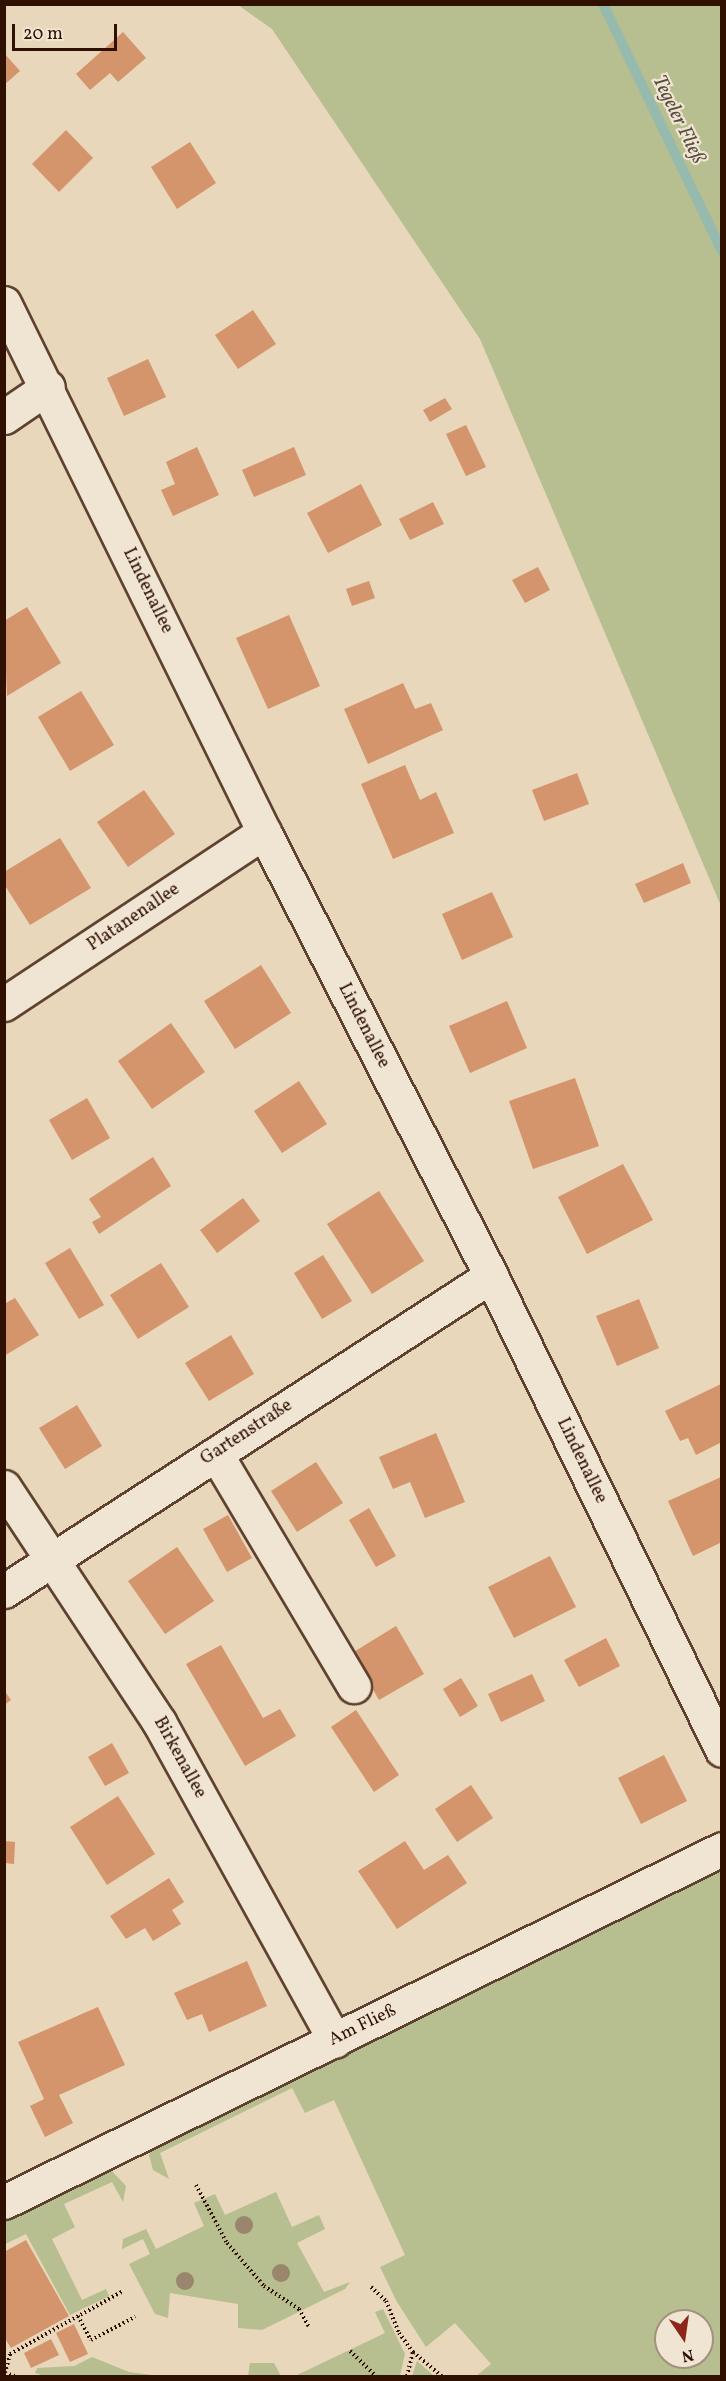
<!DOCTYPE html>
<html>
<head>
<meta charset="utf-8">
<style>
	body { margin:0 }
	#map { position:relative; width:726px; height:2381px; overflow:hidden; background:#e8d7ba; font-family:Vollkorn,serif }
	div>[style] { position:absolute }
	.green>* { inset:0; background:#b7be8f }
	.stream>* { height:10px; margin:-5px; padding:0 5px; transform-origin:5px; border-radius:5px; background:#97baaf }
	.building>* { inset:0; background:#d4946c }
	.path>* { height:4px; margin-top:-2px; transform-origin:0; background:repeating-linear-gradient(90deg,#301001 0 1.5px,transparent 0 4.5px) }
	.roads { filter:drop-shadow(2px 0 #5e422f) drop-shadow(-2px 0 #5e422f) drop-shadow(0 2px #5e422f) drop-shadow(0 -2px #5e422f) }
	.minor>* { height:33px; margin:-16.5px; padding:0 16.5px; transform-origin:16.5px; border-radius:16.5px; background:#f0e5d2 }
	.trees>* { width:18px; height:18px; margin:-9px; border-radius:50%; background:#99866c }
	span { translate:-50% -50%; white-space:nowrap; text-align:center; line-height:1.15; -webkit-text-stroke:4.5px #f0e5d2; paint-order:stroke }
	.street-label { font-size:18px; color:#301001 }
	.water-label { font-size:20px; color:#544c3e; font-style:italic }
	.frame { position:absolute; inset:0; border:6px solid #301001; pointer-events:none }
	.north { position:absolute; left:654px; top:2309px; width:60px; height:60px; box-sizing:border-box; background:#f0e5d2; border:2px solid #a3907e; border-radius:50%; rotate:167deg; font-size:16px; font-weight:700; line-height:24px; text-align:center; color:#301001 }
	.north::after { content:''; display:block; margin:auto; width:21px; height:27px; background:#8f2418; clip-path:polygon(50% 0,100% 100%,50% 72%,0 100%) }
	.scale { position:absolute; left:12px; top:24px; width:105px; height:27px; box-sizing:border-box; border:3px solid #301001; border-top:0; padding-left:8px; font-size:18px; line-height:21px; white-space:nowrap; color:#301001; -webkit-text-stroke:4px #f0e5d2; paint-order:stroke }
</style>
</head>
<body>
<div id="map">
	<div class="green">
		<div style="clip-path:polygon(238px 5px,721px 5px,721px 906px,480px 339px,272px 29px)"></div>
		<div style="clip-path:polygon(evenodd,721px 1871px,721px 2376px,476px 2376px,491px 2364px,455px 2323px,426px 2347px,397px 2302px,380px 2267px,405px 2255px,334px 2100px,305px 2113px,292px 2088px,160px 2153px,169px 2179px,153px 2170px,149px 2155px,157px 2137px,721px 1871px,666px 2321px,702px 2321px,702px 2357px,666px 2357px,666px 2321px)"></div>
		<div style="clip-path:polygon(109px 2168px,126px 2186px,123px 2202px,112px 2182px,64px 2204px,75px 2227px,52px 2239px,82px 2300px,106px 2289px,109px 2296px,70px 2315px,26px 2234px,5px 2244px,5px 2214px)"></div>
		<div style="clip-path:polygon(276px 2192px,292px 2227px,319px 2215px,325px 2229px,297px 2243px,324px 2292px,350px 2282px,345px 2289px,262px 2330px,238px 2328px,238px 2304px,170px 2293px,168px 2318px,155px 2314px,129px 2264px,150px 2254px,143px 2239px,122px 2249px,123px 2239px,146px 2229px,156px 2249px,204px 2226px,194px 2203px,215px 2194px,225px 2215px)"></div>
		<div style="clip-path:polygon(383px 2309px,405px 2354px,400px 2376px,295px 2376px,385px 2333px,375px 2312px)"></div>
		<div style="clip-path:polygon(92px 2357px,129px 2372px,160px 2376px,44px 2376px,35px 2373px,37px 2368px,74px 2366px)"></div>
		<div style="clip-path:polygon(417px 2361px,434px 2376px,412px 2376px)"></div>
		<div style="clip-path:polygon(250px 2363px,274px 2363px,281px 2376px,248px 2376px)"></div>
	</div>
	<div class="stream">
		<div style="left:603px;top:4px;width:274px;rotate:64.3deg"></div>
	</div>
	<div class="building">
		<div style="clip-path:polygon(123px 32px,146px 58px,118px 82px,110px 73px,90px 90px,76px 74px)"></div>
		<div style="clip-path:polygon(4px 53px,20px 71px,4px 85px)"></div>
		<div style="clip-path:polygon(66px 130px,93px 158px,59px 192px,32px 164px)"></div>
		<div style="clip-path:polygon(190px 142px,216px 183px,177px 209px,151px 167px)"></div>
		<div style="clip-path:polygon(253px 310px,276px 344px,238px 369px,215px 335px)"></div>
		<div style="clip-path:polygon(148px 359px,166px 397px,124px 416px,107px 378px)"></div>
		<div style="clip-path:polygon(445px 398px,452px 409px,430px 422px,423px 410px)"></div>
		<div style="clip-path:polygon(466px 425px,486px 467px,466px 476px,446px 434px)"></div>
		<div style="clip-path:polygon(197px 447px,219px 495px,173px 516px,161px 490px,175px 484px,166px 462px)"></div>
		<div style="clip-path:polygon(294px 447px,306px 475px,254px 497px,242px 470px)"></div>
		<div style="clip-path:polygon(361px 484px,382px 525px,328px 553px,307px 513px)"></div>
		<div style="clip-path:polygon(433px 502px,444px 524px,410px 540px,399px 519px)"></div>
		<div style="clip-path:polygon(538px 567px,550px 590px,525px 603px,512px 580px)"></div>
		<div style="clip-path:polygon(369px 581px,375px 598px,352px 606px,346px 589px)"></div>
		<div style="clip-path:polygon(27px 607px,61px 663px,7px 696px,4px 621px)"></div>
		<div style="clip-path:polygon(289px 615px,320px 686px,268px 709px,236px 638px)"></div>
		<div style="clip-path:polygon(403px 683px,415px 709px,431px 703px,443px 730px,368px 764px,344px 709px)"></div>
		<div style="clip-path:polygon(81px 691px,114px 745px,70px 771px,38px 717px)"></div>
		<div style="clip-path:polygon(405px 765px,420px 800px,436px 792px,454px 833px,393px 859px,361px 784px)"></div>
		<div style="clip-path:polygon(577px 773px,589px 804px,544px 821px,532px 790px)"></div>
		<div style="clip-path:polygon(144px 790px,175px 834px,128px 867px,97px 822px)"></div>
		<div style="clip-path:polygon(60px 838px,91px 888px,30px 925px,4px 884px,4px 872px)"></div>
		<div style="clip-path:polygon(683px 863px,691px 883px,644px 903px,635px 884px)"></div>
		<div style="clip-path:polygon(492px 892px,513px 937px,462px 960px,442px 914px)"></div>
		<div style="clip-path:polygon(261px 965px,291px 1013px,235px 1049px,204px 1001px)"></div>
		<div style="clip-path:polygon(507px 1001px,527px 1048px,470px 1073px,449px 1026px)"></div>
		<div style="clip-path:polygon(171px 1023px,205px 1072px,152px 1109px,118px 1061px)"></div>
		<div style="clip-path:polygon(575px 1078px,599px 1146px,533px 1169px,509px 1101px)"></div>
		<div style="clip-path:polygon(299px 1081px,327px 1124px,282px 1153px,254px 1111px)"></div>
		<div style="clip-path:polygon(87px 1098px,110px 1138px,72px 1160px,49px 1120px)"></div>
		<div style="clip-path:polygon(153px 1157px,171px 1186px,99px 1234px,92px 1222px,101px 1217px,89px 1199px)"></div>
		<div style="clip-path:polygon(623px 1164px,653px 1220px,587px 1254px,558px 1197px)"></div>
		<div style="clip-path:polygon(379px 1191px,424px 1261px,372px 1294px,327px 1224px)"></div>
		<div style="clip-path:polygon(243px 1198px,260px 1221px,217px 1253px,200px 1230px)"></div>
		<div style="clip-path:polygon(70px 1248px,104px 1305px,79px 1319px,45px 1263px)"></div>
		<div style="clip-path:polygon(323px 1255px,352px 1301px,322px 1319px,294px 1273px)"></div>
		<div style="clip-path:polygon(161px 1263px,189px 1307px,138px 1339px,110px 1295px)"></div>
		<div style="clip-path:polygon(15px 1298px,39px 1335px,4px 1356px,4px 1304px)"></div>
		<div style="clip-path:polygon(639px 1299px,659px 1348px,617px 1366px,596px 1316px)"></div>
		<div style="clip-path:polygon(231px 1335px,254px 1374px,209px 1401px,185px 1363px)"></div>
		<div style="clip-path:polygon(721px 1384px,722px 1442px,696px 1455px,688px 1438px,680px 1441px,665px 1411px)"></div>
		<div style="clip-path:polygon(77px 1405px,102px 1446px,65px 1469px,39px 1428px)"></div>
		<div style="clip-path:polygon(436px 1433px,465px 1502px,425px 1518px,410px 1482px,393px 1489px,379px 1457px)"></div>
		<div style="clip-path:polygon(316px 1462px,343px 1503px,297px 1532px,271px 1491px)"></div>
		<div style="clip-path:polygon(721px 1477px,722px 1542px,693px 1556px,668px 1501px)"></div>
		<div style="clip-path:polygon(369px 1508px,396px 1556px,376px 1567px,349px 1520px)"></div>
		<div style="clip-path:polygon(228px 1515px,252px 1558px,227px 1572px,203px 1529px)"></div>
		<div style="clip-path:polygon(177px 1547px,214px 1601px,165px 1634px,128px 1581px)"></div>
		<div style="clip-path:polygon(550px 1556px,576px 1607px,514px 1638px,488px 1587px)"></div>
		<div style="clip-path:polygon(396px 1626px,424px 1674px,379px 1700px,352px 1653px)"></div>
		<div style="clip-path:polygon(606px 1638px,620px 1666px,579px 1687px,564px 1660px)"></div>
		<div style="clip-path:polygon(221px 1645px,263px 1718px,280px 1709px,296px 1736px,245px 1766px,186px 1664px)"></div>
		<div style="clip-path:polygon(532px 1674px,545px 1701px,501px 1722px,488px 1694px)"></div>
		<div style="clip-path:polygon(461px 1678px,478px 1706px,460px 1717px,443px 1689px)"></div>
		<div style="clip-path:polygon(4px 1690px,11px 1700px,4px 1705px)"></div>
		<div style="clip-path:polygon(356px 1710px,399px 1775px,374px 1792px,331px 1727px)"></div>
		<div style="clip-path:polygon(112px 1743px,129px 1773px,105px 1786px,88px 1757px)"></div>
		<div style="clip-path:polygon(664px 1755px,687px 1801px,641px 1824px,618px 1778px)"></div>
		<div style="clip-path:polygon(471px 1785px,493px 1818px,457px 1842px,435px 1809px)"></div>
		<div style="clip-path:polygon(118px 1796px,155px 1854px,107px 1885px,70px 1827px)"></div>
		<div style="clip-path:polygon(5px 1841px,15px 1842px,14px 1864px,5px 1863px)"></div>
		<div style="clip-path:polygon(405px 1841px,424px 1870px,448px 1855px,467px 1883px,397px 1929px,358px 1871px)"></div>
		<div style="clip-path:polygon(169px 1878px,184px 1902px,172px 1910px,181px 1924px,153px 1941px,145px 1928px,126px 1939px,110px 1916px)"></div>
		<div style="clip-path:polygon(247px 1961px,267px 2006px,209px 2032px,202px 2014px,187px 2020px,174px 1993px)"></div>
		<div style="clip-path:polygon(98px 2007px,125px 2065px,59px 2095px,73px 2123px,45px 2137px,30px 2106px,44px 2099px,18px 2042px)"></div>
		<div style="clip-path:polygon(26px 2240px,69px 2316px,11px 2348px,4px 2337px,4px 2252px)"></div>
		<div style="clip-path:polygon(74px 2324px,88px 2354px,70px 2362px,56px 2333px)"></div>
		<div style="clip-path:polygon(51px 2339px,59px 2355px,31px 2368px,24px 2353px)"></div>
	</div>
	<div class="path">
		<div style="left:196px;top:2185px;width:66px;rotate:61.9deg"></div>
		<div style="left:227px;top:2243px;width:57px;rotate:49.3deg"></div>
		<div style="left:264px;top:2286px;width:42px;rotate:33.3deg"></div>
		<div style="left:299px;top:2309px;width:21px;rotate:61deg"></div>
		<div style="left:371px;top:2287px;width:21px;rotate:43deg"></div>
		<div style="left:386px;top:2301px;width:35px;rotate:68deg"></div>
		<div style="left:399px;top:2333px;width:24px;rotate:54deg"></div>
		<div style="left:413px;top:2352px;width:38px;rotate:40deg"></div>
		<div style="left:78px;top:2316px;width:27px;rotate:62deg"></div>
		<div style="left:91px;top:2340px;width:50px;rotate:-27.6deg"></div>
		<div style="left:350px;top:2351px;width:36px;rotate:44deg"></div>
		<div style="left:5px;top:2373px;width:20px;rotate:-75deg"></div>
		<div style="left:10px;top:2354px;width:129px;rotate:-29.1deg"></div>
		<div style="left:5px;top:2373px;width:10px;rotate:17deg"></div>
		<div style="left:407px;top:2376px;width:25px;rotate:-76deg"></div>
	</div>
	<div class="roads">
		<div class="minor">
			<div style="left:4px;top:303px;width:589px;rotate:63.83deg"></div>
			<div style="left:264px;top:832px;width:499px;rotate:62.9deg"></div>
			<div style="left:491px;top:1276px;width:527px;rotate:64.02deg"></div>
			<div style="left:4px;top:417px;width:53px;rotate:-34.3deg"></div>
			<div style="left:4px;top:1004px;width:312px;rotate:-33.5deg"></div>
			<div style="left:216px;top:1454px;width:270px;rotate:59.3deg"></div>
			<div style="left:4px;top:1487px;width:282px;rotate:56.6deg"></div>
			<div style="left:159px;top:1722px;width:364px;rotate:61.1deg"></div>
			<div style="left:4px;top:1591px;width:580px;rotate:-32.9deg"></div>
			<div style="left:4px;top:2202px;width:800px;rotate:-26.18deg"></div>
		</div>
	</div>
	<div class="trees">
		<div style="left:244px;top:2225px"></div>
		<div style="left:281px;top:2273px"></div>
		<div style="left:185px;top:2281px"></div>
	</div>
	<div class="street-label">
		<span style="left:147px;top:591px;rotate:64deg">Lindenallee</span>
		<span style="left:134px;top:918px;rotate:-34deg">Platanenallee</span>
		<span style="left:363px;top:1026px;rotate:63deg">Lindenallee</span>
		<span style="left:247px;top:1433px;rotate:-33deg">Gartenstraße</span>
		<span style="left:581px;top:1461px;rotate:64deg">Lindenallee</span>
		<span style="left:179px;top:1758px;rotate:61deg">Birkenallee</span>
		<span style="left:363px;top:2026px;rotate:-26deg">Am Fließ</span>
	</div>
	<div class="water-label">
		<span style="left:678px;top:120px;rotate:64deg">Tegeler Fließ</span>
	</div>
	<div class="frame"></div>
	<div class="north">N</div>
	<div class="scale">20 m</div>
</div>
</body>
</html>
